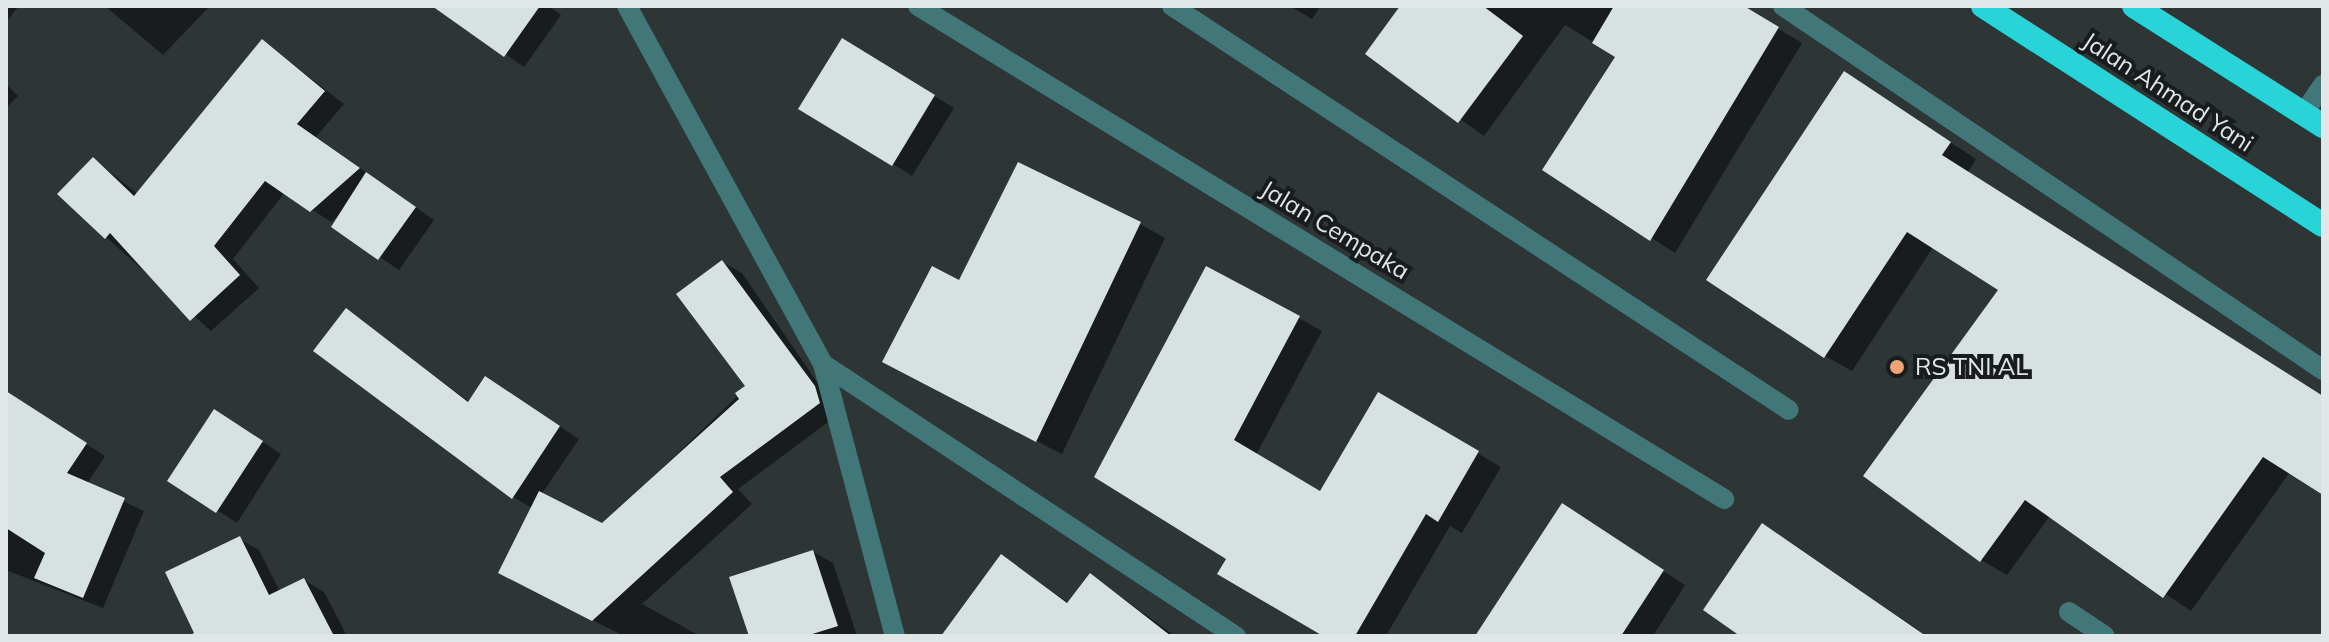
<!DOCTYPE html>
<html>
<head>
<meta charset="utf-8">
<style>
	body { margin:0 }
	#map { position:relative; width:2329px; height:642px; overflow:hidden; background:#2d3535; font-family:Mulish,sans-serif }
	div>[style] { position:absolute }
	.shadow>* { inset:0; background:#0007 }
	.building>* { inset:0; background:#d7e1e1 }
	.lane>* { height:20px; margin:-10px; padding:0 10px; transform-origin:10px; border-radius:10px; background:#417779 }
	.street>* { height:20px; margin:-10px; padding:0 10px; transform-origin:10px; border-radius:10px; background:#417779 }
	.highway>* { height:24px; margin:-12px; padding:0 12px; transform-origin:12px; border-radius:12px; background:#29d4d8 }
	.dots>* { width:22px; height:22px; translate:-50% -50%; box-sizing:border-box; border:4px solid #181c1c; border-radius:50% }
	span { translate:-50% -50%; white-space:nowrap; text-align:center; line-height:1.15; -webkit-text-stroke:8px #181c1c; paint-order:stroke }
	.street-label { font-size:24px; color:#e1e6e6 }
	.poi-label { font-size:24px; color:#e1e6e6 }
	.left { translate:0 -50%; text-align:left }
	.frame { position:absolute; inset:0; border:8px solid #e1e6e6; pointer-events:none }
</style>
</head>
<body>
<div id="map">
	<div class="shadow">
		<div style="clip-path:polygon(6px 6px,19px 6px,6px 22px)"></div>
		<div style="clip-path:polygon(105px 6px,210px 6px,163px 55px)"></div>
		<div style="clip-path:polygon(436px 6px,549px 6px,561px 15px,524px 67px)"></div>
		<div style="clip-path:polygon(1290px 6px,1321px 6px,1312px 19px)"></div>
		<div style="clip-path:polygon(1400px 6px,1741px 6px,1802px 43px,1675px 253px,1545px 169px,1618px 57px,1565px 25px,1484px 136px,1368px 53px)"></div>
		<div style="clip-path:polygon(263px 41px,344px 104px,316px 137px,434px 220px,399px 270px,334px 226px,340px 214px,331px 222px,285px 192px,233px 259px,259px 288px,211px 331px,106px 237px,93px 159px,138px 194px)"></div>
		<div style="clip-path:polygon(862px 52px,954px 108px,912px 176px,893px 164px)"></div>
		<div style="clip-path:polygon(1845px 74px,1976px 159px,1968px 172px,2323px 397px,2323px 493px,2290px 472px,2191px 611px,2050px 516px,2007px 575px,1981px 560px,2001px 289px,1934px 246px,1852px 371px,1825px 356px)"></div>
		<div style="clip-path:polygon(6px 84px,18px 96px,6px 108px)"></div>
		<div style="clip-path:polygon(1140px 224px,1165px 238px,1062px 454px,910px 376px,960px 283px)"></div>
		<div style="clip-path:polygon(722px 262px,742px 273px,839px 414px,738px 489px,752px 504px,642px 604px,700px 636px,624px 636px,520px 584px,532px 508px,513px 497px,346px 311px,470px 402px,486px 378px,579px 439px,541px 495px,602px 526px,748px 386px)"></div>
		<div style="clip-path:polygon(1299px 318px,1322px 331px,1256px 455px,1321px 493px,1379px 395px,1501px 467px,1462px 533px,1450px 526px,1386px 636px,1327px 636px,1228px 558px,1097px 477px)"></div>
		<div style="clip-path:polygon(6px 401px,29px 407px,105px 456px,87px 484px,144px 511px,103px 608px,6px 570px)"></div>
		<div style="clip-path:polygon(234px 423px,281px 454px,237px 523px,170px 480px)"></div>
		<div style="clip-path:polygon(1562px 506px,1685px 585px,1653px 636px,1475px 636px)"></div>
		<div style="clip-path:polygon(1762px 526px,1787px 540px,1927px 636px,1744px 636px)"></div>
		<div style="clip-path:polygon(239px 539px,259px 550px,280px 592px,304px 580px,324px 592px,347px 636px,194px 636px)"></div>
		<div style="clip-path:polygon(813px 552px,833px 563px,857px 636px,751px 636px)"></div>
		<div style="clip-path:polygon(1001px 557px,1069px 603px,1091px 575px,1175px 636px,948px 636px)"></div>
	</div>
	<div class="building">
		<div style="clip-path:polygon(432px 6px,540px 6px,504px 57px)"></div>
		<div style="clip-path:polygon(1400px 6px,1483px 6px,1523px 36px,1458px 123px,1365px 54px)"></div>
		<div style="clip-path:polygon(1614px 6px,1744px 6px,1779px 27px,1650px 241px,1542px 170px,1615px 57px,1592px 43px)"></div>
		<div style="clip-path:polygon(842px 38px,935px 95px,892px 166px,798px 109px)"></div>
		<div style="clip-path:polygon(262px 39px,325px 91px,297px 124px,360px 168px,310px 212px,265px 181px,214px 246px,240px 275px,190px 321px,110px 233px,105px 239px,57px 194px,93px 157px,134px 196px)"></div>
		<div style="clip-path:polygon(1844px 71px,1951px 142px,1942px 155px,2323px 396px,2323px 495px,2263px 457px,2163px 598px,2025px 500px,1980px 562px,1863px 476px,1998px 290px,1907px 232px,1824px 358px,1706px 280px)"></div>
		<div style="clip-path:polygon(1018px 162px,1141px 222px,1036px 442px,882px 362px,932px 266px,959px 280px)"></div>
		<div style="clip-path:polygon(366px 172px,416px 207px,378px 260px,331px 227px)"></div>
		<div style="clip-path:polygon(722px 260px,815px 386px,820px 403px,720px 477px,733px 492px,592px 621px,498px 573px,539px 491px,602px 523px,739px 399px,735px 393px,745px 386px,676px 294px)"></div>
		<div style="clip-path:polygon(1206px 266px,1300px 316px,1234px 440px,1320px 491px,1378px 392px,1479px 451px,1438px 522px,1426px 514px,1355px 636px,1323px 636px,1217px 574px,1226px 559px,1094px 477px)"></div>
		<div style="clip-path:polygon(346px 308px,468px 402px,485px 376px,560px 426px,512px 499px,313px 351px)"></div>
		<div style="clip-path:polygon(6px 391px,87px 443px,67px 473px,125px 498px,83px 598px,34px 578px,45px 553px,6px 528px)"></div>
		<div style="clip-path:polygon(214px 409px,263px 441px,216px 513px,167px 481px)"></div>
		<div style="clip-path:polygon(1562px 503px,1664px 570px,1621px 636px,1475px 636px)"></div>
		<div style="clip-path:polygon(1762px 523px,1926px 636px,1740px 636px,1703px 610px)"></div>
		<div style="clip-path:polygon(240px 536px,269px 595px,304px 578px,334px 636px,189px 636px,194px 633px,165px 572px)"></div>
		<div style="clip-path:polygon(813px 550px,838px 626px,806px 636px,749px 636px,729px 577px)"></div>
		<div style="clip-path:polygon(1001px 554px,1067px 603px,1090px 573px,1171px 636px,941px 636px)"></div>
	</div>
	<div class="lane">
		<div style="left:2304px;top:113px;width:34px;rotate:-56deg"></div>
	</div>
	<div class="street">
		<div style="left:627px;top:6px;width:408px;rotate:61.3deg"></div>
		<div style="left:823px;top:364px;width:281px;rotate:75.2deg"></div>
		<div style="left:918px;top:6px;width:945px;rotate:31.45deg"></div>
		<div style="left:1172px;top:6px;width:737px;rotate:33.22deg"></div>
		<div style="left:1783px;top:6px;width:651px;rotate:33.98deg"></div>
		<div style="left:823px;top:364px;width:495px;rotate:33.4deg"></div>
		<div style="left:2069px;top:612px;width:43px;rotate:33.7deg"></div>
	</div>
	<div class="highway">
		<div style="left:1983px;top:6px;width:404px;rotate:32.8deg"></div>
		<div style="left:2134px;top:6px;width:224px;rotate:32.4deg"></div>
	</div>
	<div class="dots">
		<div style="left:1897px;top:367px;background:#efa376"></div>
	</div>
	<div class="street-label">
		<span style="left:2168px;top:92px;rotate:33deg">Jalan Ahmad Yani</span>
		<span style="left:1335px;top:230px;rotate:31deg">Jalan Cempaka</span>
	</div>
	<div class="poi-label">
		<span class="left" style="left:1915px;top:367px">RS TNI AL</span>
	</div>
	<div class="frame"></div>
</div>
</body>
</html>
